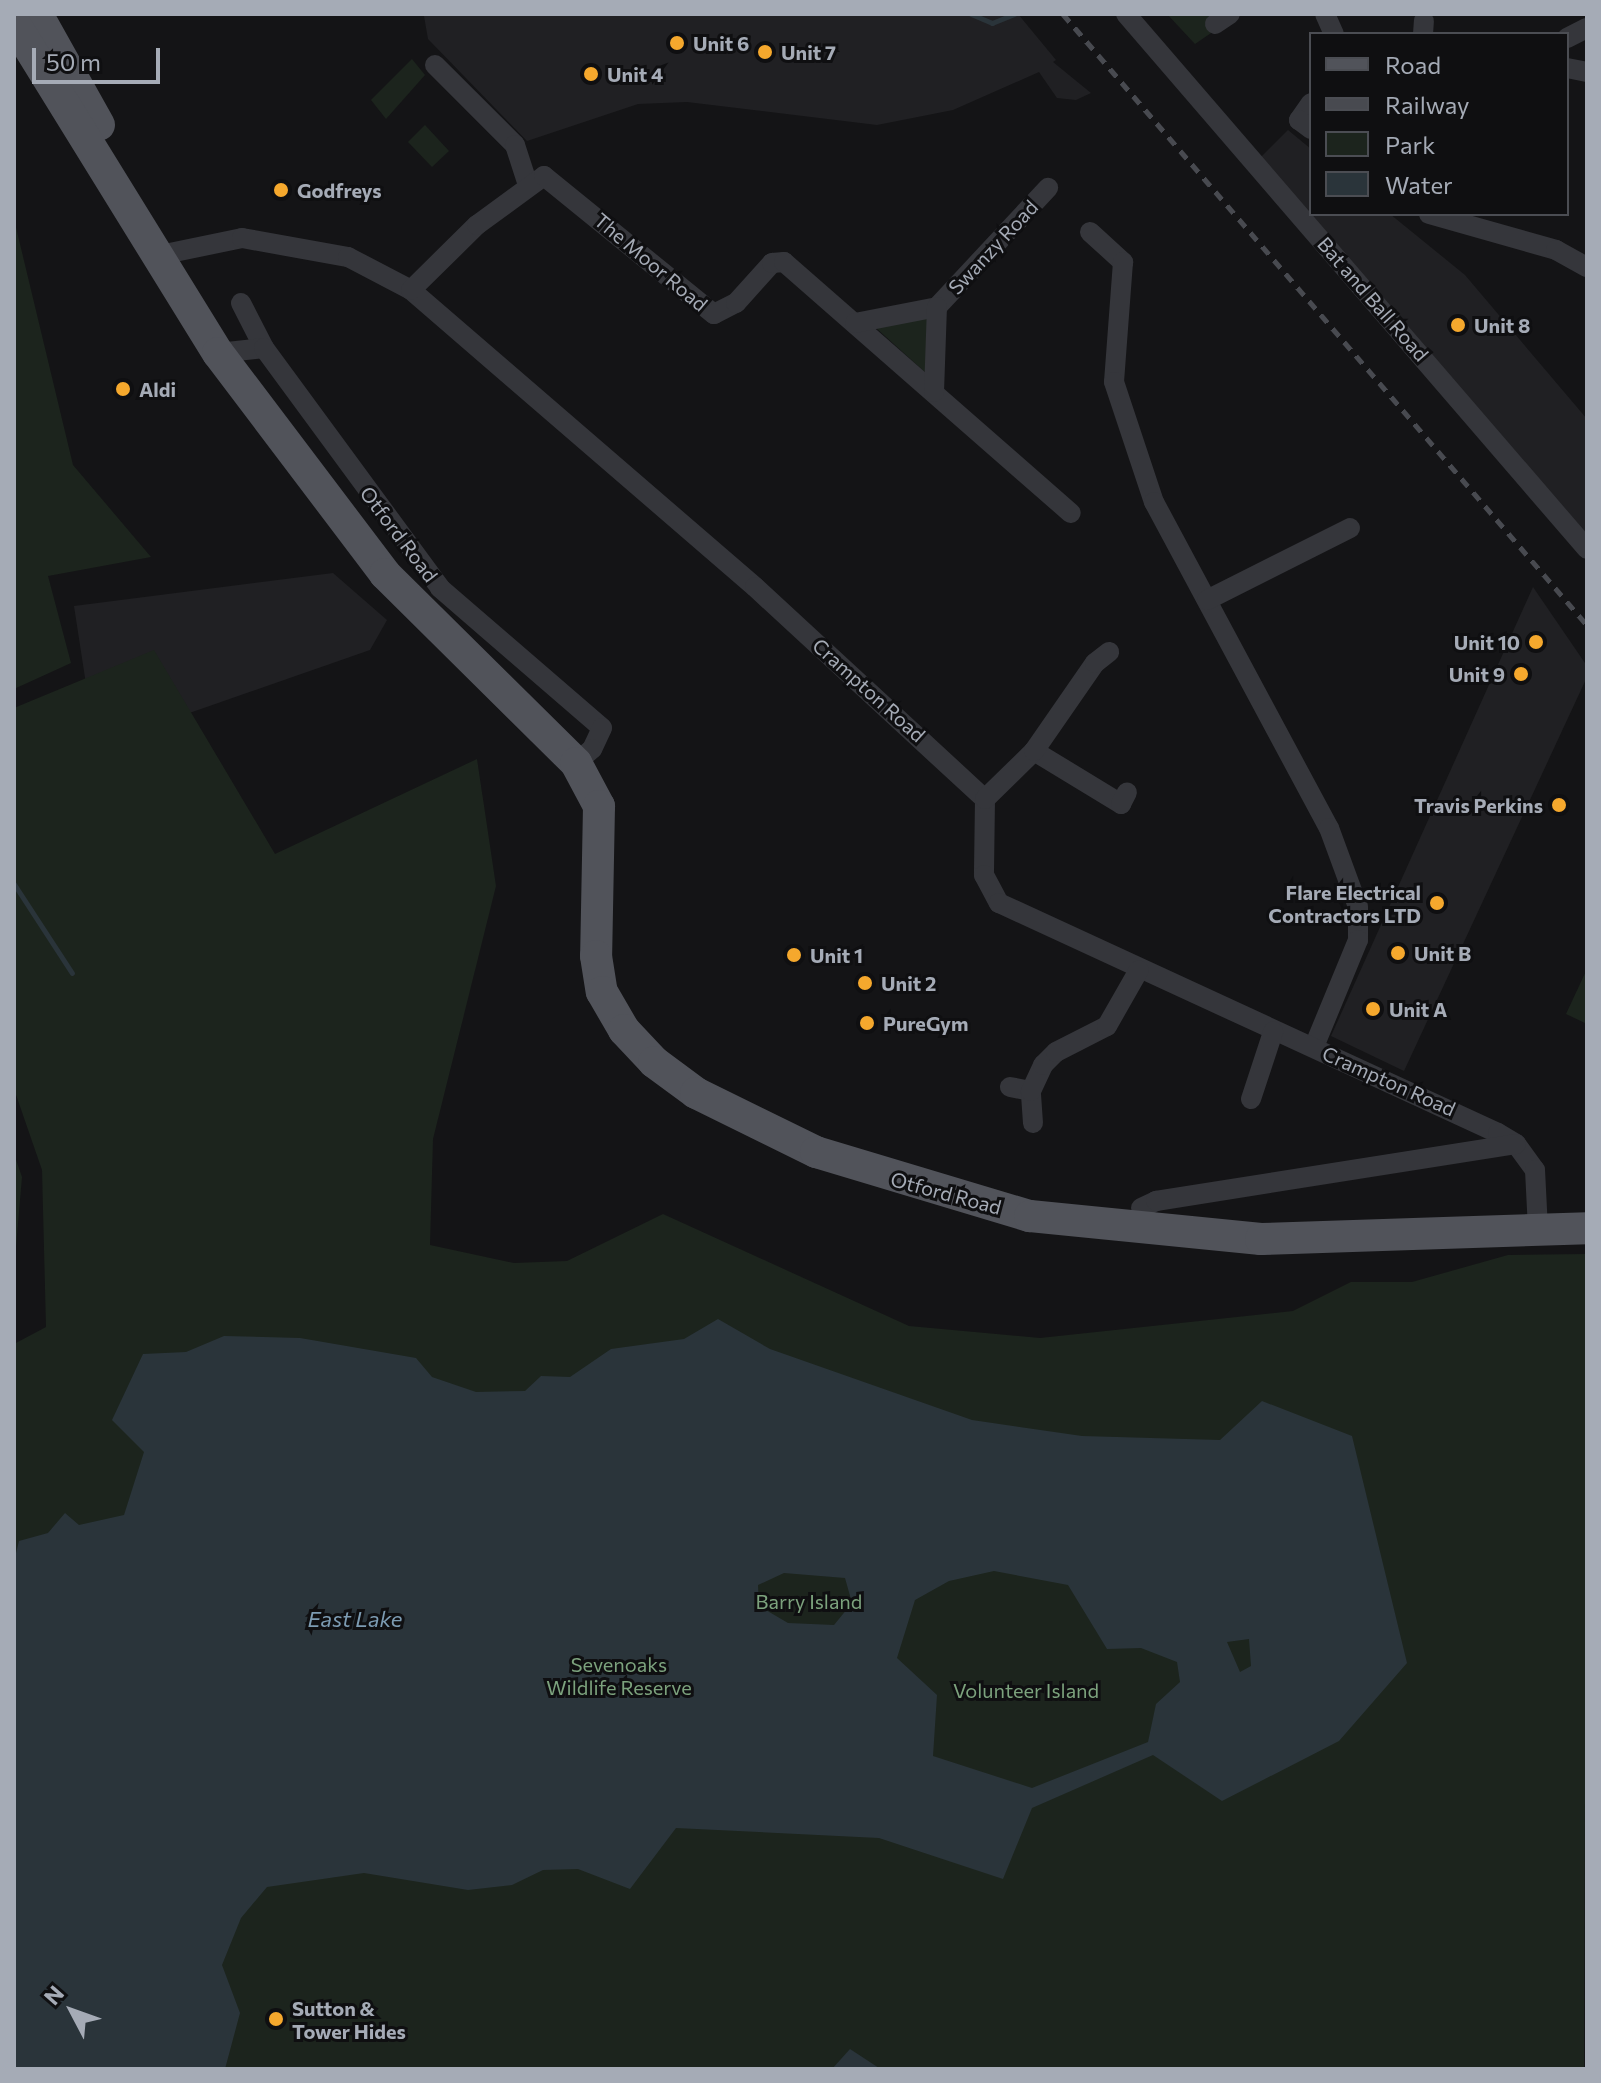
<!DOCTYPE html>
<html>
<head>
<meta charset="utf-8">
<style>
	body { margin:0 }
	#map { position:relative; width:1601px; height:2083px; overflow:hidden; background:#141416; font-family:Commissioner,sans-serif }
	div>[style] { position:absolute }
	.built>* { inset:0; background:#202023 }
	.green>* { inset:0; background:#1c241d }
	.water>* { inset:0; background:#2a343a }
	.stream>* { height:5px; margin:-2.5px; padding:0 2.5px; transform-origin:2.5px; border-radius:2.5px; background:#2a343a }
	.minor>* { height:20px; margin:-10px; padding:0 10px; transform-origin:10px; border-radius:10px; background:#35363b }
	.primary>* { height:32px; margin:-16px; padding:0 16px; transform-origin:16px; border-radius:16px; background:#51535a }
	.rail>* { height:5px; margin-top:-2.5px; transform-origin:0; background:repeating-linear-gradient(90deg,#484a50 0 10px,transparent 0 18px) }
	.dots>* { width:22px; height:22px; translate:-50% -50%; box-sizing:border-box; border:4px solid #0f0f11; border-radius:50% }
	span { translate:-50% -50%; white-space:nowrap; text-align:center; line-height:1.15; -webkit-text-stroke:6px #0f0f11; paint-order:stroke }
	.poi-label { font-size:20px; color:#a5abb6; font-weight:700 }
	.left { translate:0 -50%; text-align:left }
	.right { translate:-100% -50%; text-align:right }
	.street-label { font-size:20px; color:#a5abb6 }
	.park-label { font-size:20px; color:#7ca27d }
	.water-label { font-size:22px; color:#7c9bb2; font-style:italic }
	.frame { position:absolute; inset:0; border:16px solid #a5abb6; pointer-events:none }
	.legend { position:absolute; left:1309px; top:32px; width:260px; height:184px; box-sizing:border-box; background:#0f0f11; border:2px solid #4b4d53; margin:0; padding:10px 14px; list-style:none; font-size:24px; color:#a5abb6 }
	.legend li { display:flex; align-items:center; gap:16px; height:40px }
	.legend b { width:40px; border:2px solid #4b4d53 }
	.north { position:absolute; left:32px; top:1971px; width:80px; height:80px; -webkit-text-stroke:6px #0f0f11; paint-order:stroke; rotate:311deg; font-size:22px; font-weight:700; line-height:32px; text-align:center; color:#a5abb6 }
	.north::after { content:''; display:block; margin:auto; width:28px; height:36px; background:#a5abb6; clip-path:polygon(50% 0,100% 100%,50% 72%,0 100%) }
	.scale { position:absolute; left:32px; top:48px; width:128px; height:36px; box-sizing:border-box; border:4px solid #a5abb6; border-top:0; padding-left:10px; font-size:24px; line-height:28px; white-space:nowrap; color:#a5abb6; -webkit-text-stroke:6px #0f0f11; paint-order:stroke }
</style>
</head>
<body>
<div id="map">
	<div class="built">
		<div style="clip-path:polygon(1018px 14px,1056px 60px,1053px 62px,1091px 93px,1076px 100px,1057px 98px,1039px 72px,953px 110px,877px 125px,687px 102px,638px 104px,527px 141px,428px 39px,424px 16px)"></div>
		<div style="clip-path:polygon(1288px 130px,1311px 149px,1311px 214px,1390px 214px,1465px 275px,1587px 419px,1587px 549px,1255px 163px)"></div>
		<div style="clip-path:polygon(333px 573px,387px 620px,370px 650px,135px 732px,88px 697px,74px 606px)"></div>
		<div style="clip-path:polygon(1533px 587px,1587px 666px,1587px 677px,1404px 1071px,1331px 1036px)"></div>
	</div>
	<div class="green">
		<div style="clip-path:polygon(1167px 14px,1208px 14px,1214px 31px,1195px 44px)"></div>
		<div style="clip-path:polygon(412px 59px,425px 75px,386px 119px,371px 100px)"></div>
		<div style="clip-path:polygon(425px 125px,449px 151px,432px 167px,408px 142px)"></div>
		<div style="clip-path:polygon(14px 219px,73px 465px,151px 557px,48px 576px,71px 663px,14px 689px)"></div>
		<div style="clip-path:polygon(928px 316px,927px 374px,875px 327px)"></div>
		<div style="clip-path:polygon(154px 650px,275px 854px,477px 759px,496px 886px,433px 1139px,430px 1245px,514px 1263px,567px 1261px,663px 1214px,909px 1326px,1040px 1338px,1293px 1311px,1351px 1282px,1412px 1282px,1508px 1255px,1587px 1254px,1584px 2069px,14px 2069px,14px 1344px,46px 1327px,42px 1170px,14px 1089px,14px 708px)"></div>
		<div style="clip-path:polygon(1587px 969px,1587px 1024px,1566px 1014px)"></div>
		<div style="clip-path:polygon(14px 1154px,22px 1177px,14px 1270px)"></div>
	</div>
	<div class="water">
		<div style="clip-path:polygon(evenodd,718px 1319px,770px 1349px,972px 1420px,1082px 1436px,1220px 1440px,1262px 1401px,1352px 1436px,1407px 1663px,1339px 1741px,1222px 1801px,1153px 1755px,1032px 1808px,1003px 1879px,879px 1838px,676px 1828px,630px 1889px,578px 1869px,543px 1870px,512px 1885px,468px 1890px,364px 1873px,267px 1887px,241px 1918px,222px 1965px,240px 2013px,225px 2069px,14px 2069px,14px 1561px,19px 1541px,48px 1533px,65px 1513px,79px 1525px,124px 1515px,144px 1452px,112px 1420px,143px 1354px,186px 1352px,224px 1336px,300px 1338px,416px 1358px,432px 1377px,476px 1392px,525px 1391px,541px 1376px,570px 1377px,611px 1349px,684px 1339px,718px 1319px,994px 1571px,1068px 1585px,1107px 1649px,1141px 1648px,1177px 1662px,1180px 1682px,1156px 1704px,1148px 1742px,1032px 1788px,933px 1756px,937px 1695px,897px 1658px,915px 1600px,949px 1581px,994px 1571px,718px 1319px,784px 1573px,845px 1578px,852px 1603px,834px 1625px,788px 1623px,759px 1606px,758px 1585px,784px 1573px,718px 1319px,1249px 1639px,1251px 1666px,1240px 1672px,1227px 1642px,1249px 1639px)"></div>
		<div style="clip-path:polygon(850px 2049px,879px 2068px,879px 2069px,832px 2069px)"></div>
	</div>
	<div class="stream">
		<div style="left:971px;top:14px;width:23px;rotate:23deg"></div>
		<div style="left:992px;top:23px;width:24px;rotate:-22deg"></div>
		<div style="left:14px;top:884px;width:106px;rotate:56.9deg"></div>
	</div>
	<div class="minor">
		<div style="left:1126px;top:14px;width:706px;rotate:49.25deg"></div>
		<div style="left:1325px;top:14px;width:22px;rotate:66deg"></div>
		<div style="left:1215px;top:24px;width:18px;rotate:-34deg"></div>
		<div style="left:1423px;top:34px;width:13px;rotate:-86deg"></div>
		<div style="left:1567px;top:38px;width:22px;rotate:-27deg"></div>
		<div style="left:435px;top:65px;width:113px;rotate:45deg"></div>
		<div style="left:515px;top:145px;width:40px;rotate:72deg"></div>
		<div style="left:1567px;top:68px;width:20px;rotate:11deg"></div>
		<div style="left:1311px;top:103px;width:21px;rotate:125deg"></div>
		<div style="left:1299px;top:120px;width:15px;rotate:37deg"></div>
		<div style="left:1429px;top:214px;width:132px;rotate:15.8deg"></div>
		<div style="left:1556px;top:250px;width:35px;rotate:29deg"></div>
		<div style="left:1090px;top:232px;width:45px;rotate:42.3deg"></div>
		<div style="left:1123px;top:262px;width:120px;rotate:94.3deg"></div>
		<div style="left:1114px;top:382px;width:126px;rotate:71.6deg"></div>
		<div style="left:1154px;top:502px;width:370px;rotate:61.8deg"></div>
		<div style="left:1329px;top:828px;width:84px;rotate:69.8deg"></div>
		<div style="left:1358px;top:907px;width:33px;rotate:90deg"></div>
		<div style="left:1358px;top:940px;width:116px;rotate:112.4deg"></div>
		<div style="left:160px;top:255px;width:84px;rotate:-11.7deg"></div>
		<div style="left:242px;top:238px;width:108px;rotate:10.2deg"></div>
		<div style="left:348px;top:257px;width:71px;rotate:27.6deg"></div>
		<div style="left:411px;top:290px;width:454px;rotate:40.8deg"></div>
		<div style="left:755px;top:587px;width:313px;rotate:42.7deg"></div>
		<div style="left:985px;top:799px;width:76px;rotate:90.8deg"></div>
		<div style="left:984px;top:875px;width:32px;rotate:62deg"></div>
		<div style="left:999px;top:903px;width:549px;rotate:24.75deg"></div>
		<div style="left:1498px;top:1133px;width:21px;rotate:31deg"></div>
		<div style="left:1516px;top:1144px;width:32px;rotate:54deg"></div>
		<div style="left:1535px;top:1170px;width:60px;rotate:87.1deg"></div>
		<div style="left:411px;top:290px;width:93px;rotate:-44.6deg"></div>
		<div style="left:477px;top:225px;width:83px;rotate:-36.2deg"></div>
		<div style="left:544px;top:176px;width:219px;rotate:39.1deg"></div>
		<div style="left:714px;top:314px;width:25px;rotate:-27deg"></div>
		<div style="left:736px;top:303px;width:54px;rotate:-48deg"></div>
		<div style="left:772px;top:263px;width:12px;rotate:-5deg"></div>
		<div style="left:784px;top:262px;width:381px;rotate:41.2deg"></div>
		<div style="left:241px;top:303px;width:51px;rotate:62.9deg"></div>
		<div style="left:855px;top:323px;width:84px;rotate:-11deg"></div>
		<div style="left:937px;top:307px;width:163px;rotate:-47deg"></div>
		<div style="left:218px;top:353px;width:46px;rotate:-6.2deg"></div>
		<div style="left:264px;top:348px;width:298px;rotate:53.7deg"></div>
		<div style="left:440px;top:588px;width:214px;rotate:40.8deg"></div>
		<div style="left:602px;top:728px;width:23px;rotate:115deg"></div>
		<div style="left:592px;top:749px;width:21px;rotate:139deg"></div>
		<div style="left:934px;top:392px;width:85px;rotate:-88deg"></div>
		<div style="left:1207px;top:600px;width:160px;rotate:-26.7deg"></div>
		<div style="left:1034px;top:751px;width:102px;rotate:31.3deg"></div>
		<div style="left:1121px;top:804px;width:13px;rotate:-63deg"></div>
		<div style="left:985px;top:799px;width:69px;rotate:-44.4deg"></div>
		<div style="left:1034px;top:751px;width:107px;rotate:-55.3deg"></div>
		<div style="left:1095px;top:663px;width:18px;rotate:-38deg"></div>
		<div style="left:1010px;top:1087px;width:21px;rotate:11deg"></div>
		<div style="left:1251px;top:1099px;width:71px;rotate:-71.8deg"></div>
		<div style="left:1033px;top:1123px;width:32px;rotate:-94deg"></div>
		<div style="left:1031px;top:1091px;width:29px;rotate:-65deg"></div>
		<div style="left:1043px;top:1065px;width:18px;rotate:-45deg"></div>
		<div style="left:1056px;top:1052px;width:57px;rotate:-27deg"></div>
		<div style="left:1107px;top:1026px;width:64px;rotate:-60.3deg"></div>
		<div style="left:1141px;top:1208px;width:17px;rotate:-25deg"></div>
		<div style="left:1156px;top:1201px;width:364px;rotate:-9deg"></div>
	</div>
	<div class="primary">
		<div style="left:37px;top:14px;width:127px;rotate:60.8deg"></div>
		<div style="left:14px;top:23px;width:388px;rotate:58.3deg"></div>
		<div style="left:218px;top:353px;width:277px;rotate:52.9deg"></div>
		<div style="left:385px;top:574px;width:269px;rotate:44.7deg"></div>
		<div style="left:576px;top:763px;width:49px;rotate:61.9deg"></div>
		<div style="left:599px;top:806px;width:150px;rotate:91.1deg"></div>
		<div style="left:596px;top:956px;width:36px;rotate:81deg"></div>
		<div style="left:602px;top:992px;width:44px;rotate:59.9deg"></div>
		<div style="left:624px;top:1030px;width:44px;rotate:46.8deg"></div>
		<div style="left:654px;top:1062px;width:52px;rotate:36.4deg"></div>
		<div style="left:696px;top:1093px;width:134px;rotate:26.2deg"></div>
		<div style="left:816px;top:1152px;width:223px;rotate:16.7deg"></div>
		<div style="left:1030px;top:1216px;width:232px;rotate:5.7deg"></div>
		<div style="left:1261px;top:1239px;width:326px;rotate:-1.9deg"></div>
	</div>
	<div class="rail">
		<div style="left:1063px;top:14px;width:805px;rotate:49.38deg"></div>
	</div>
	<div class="dots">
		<div style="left:677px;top:43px;background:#f5a82d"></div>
		<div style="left:765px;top:52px;background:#f5a82d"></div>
		<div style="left:591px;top:74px;background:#f5a82d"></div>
		<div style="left:281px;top:190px;background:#f5a82d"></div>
		<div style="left:1458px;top:325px;background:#f5a82d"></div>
		<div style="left:123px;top:389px;background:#f5a82d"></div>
		<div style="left:1536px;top:642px;background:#f5a82d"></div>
		<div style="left:1521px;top:674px;background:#f5a82d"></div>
		<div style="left:1559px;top:805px;background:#f5a82d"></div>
		<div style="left:1437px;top:903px;background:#f5a82d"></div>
		<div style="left:1398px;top:953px;background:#f5a82d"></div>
		<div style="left:794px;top:955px;background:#f5a82d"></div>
		<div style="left:865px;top:983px;background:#f5a82d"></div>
		<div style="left:1373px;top:1009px;background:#f5a82d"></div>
		<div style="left:867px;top:1023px;background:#f5a82d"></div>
		<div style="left:276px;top:2019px;background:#f5a82d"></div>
	</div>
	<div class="poi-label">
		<span class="left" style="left:693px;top:43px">Unit 6</span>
		<span class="left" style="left:781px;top:52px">Unit 7</span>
		<span class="left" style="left:607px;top:74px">Unit 4</span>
		<span class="left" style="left:297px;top:190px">Godfreys</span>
		<span class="left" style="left:1474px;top:325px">Unit 8</span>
		<span class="left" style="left:139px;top:389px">Aldi</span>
		<span class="right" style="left:1520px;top:642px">Unit 10</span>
		<span class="right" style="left:1505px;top:674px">Unit 9</span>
		<span class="right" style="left:1543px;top:805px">Travis Perkins</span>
		<span class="right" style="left:1421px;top:904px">Flare Electrical<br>Contractors LTD</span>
		<span class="left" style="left:1414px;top:953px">Unit B</span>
		<span class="left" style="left:810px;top:955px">Unit 1</span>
		<span class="left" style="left:881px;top:983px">Unit 2</span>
		<span class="left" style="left:1389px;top:1009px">Unit A</span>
		<span class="left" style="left:883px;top:1023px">PureGym</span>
		<span class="left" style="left:292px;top:2020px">Sutton &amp;<br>Tower Hides</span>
	</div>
	<div class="street-label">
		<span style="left:993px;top:247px;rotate:-47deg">Swanzy Road</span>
		<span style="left:651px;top:262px;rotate:40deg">The Moor Road</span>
		<span style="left:1373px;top:299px;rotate:49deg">Bat and Ball Road</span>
		<span style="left:399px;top:534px;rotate:53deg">Otford Road</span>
		<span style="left:869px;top:690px;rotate:42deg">Crampton Road</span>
		<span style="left:1389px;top:1081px;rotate:24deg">Crampton Road</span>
		<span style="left:946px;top:1193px;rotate:15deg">Otford Road</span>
	</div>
	<div class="park-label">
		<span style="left:809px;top:1601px">Barry Island</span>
		<span style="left:619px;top:1676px">Sevenoaks<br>Wildlife Reserve</span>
		<span style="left:1026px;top:1690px">Volunteer Island</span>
	</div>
	<div class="water-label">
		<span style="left:355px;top:1619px">East Lake</span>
	</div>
	<div class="frame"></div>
	<ul class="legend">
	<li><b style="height:10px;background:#51535a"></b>Road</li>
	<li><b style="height:10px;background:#484a50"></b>Railway</li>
	<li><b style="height:22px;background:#1c241d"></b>Park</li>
	<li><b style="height:22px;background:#2a343a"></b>Water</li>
	</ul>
	<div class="north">N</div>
	<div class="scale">50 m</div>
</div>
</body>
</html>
